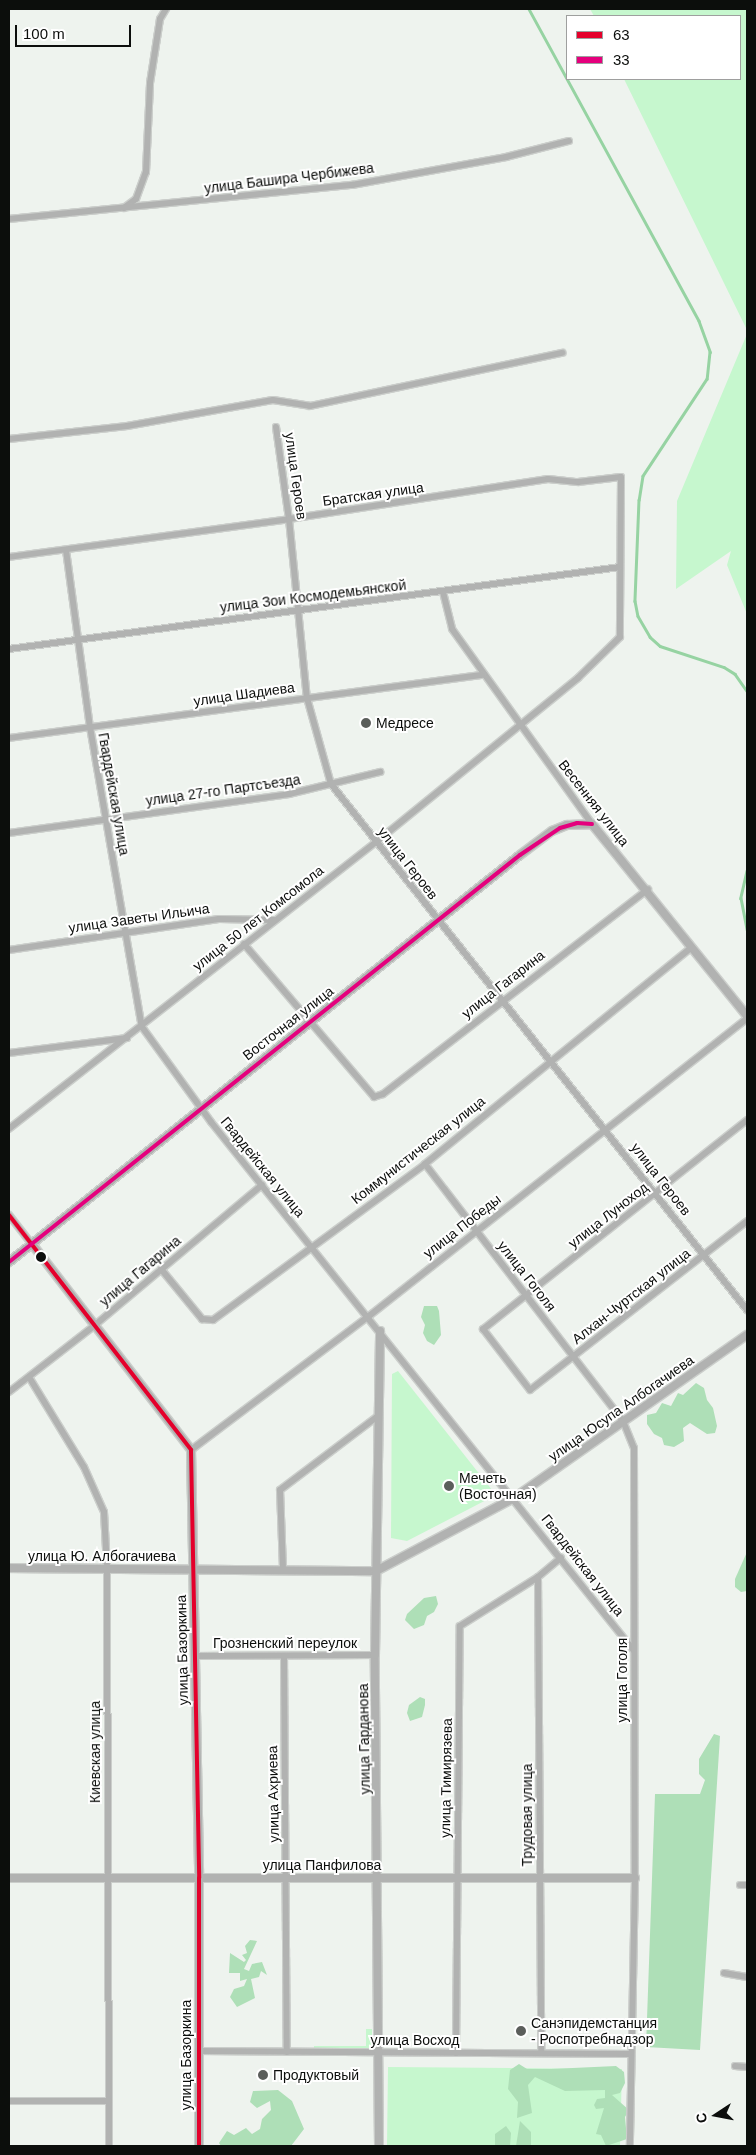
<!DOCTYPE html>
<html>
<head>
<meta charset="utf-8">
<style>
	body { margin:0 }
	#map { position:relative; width:756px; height:2155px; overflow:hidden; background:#eef3ee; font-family:Arial,sans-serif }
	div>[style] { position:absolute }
	.green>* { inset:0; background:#c6f7ce }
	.forest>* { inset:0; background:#aedfb7 }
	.stream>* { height:2.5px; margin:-1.25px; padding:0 1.25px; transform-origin:1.25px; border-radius:1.25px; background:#96d3a2 }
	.roads { filter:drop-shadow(1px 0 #cbcecb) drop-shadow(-1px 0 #cbcecb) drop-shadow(0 1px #cbcecb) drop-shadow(0 -1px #cbcecb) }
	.minor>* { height:6px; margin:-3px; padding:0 3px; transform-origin:3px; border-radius:3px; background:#b1b2b1 }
	.tertiary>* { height:8px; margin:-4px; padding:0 4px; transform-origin:4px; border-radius:4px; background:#b1b2b1 }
	.bus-1>* { height:4px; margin:-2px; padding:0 2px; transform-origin:2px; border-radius:2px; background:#e4002b }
	.bus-2>* { height:4px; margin:-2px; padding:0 2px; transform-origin:2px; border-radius:2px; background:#e5007d }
	.dots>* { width:14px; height:14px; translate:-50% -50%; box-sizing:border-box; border:2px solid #fff; border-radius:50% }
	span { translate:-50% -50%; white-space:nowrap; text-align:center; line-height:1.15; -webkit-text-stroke:4px #fff; paint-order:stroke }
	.street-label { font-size:14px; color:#0c0e0c }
	.poi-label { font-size:14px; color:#0c0e0c }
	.left { translate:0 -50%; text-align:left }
	.frame { position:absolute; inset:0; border:10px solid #0c0e0c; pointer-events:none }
	.legend { position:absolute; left:566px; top:15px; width:175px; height:65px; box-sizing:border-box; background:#fff; border:1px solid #9e9f9e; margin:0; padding:6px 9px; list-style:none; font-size:15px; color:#0c0e0c }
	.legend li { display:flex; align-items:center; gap:10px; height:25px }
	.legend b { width:25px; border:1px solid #9e9f9e }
	.north { position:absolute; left:691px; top:2090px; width:50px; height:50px; -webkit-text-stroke:4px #fff; paint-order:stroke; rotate:259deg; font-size:14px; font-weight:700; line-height:20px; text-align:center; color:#0c0e0c }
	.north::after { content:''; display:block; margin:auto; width:18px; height:22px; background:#0c0e0c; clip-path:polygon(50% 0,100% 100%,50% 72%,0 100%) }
	.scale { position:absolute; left:15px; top:25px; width:116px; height:22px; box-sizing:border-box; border:2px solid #0c0e0c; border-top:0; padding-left:6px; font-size:15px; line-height:18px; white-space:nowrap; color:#0c0e0c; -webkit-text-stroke:4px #fff; paint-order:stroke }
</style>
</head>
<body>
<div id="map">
	<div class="green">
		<div style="clip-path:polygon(590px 9px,747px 9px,747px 330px,624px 79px,740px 79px,740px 16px,594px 16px)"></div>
		<div style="clip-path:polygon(747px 334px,747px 614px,727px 565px,731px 551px,676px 589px,677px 501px)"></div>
		<div style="clip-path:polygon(398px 1371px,496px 1495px,407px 1541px,391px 1538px,392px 1374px)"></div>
		<div style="clip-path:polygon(366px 2029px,372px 2029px,372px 2051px,314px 2051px,314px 2046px,366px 2046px)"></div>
		<div style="clip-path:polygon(388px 2067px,622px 2069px,620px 2146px,387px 2146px)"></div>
	</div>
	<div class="forest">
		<div style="clip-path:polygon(424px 1306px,437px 1306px,439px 1311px,441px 1335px,434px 1345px,427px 1341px,423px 1333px,425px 1325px,421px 1317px)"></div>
		<div style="clip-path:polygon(696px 1383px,704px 1388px,707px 1400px,713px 1408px,717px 1426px,715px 1433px,707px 1434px,690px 1423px,683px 1428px,684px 1441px,674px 1447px,664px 1445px,662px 1438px,654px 1434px,647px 1424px,647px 1415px,656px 1413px,662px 1403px,671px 1406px,678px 1393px,683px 1395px)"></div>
		<div style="clip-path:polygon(747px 1552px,747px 1591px,741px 1592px,735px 1587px,735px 1579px)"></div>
		<div style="clip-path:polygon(436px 1596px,438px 1604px,434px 1612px,427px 1616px,424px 1625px,414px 1629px,405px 1620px,407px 1614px,424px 1598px)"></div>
		<div style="clip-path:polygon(420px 1697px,425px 1699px,425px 1705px,422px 1717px,410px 1721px,407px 1713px,409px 1705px)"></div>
		<div style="clip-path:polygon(714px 1734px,720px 1736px,700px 2050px,646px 2047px,655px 1794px,700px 1794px,705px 1780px,699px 1774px,699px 1759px)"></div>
		<div style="clip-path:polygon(250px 1940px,257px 1941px,244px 1969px,249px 1971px,252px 1964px,262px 1962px,267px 1975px,261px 1971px,259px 1977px,251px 1979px,255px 1998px,237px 2007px,230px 1997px,234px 1989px,244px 1986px,247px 1979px,240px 1981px,240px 1973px,229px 1973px,230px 1953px,244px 1962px,246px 1960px,242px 1955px,247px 1953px,245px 1946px)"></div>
		<div style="clip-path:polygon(519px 2064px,527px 2069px,551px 2069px,616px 2066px,624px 2072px,625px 2083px,620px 2093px,612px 2095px,629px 2110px,625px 2117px,627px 2139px,606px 2146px,601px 2135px,596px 2134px,604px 2108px,596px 2109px,594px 2105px,597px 2099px,605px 2098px,605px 2090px,565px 2091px,535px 2077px,528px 2085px,532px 2113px,517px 2118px,518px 2102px,508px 2089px,510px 2070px)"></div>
		<div style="clip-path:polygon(278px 2090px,292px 2101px,304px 2129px,291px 2146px,221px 2146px,219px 2143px,227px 2131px,234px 2135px,246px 2128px,252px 2134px,260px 2129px,262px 2119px,271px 2110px,270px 2101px,257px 2108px,250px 2102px,253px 2091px)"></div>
		<div style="clip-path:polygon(520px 2121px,531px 2132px,531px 2146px,516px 2146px)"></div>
		<div style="clip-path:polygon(506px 2126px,511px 2133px,510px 2146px,495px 2146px,495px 2134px)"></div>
	</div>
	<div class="stream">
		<div style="left:529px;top:9px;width:355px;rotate:61.4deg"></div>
		<div style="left:699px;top:321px;width:33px;rotate:70deg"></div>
		<div style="left:710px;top:352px;width:27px;rotate:96deg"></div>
		<div style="left:707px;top:379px;width:116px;rotate:123.4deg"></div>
		<div style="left:643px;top:476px;width:24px;rotate:99deg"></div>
		<div style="left:639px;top:500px;width:101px;rotate:92.3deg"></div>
		<div style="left:635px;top:601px;width:15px;rotate:79deg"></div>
		<div style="left:638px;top:616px;width:24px;rotate:60deg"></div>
		<div style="left:650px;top:637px;width:13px;rotate:42deg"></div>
		<div style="left:660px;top:646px;width:67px;rotate:18.2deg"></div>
		<div style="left:724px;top:667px;width:13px;rotate:32deg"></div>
		<div style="left:735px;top:674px;width:21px;rotate:55deg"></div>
		<div style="left:747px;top:871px;width:28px;rotate:103deg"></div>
		<div style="left:741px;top:898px;width:32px;rotate:79deg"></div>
	</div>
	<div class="roads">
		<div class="minor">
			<div style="left:124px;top:208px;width:15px;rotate:-37deg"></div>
			<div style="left:136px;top:199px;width:29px;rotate:-70deg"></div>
			<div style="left:146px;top:172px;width:89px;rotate:-87.4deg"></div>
			<div style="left:150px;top:83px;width:65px;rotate:-81.1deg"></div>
			<div style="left:160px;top:19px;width:12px;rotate:-59deg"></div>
			<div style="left:9px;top:219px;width:345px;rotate:-5.7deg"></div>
			<div style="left:352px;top:185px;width:157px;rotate:-10.3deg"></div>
			<div style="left:506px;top:157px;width:65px;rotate:-14.3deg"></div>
			<div style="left:276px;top:427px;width:93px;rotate:82deg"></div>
			<div style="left:289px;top:519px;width:180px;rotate:84.3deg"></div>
			<div style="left:307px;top:698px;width:89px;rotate:74.4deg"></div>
			<div style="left:331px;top:784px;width:671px;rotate:51.66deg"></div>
			<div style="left:9px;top:439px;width:119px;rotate:-6.3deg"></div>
			<div style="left:127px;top:426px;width:148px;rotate:-10.1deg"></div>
			<div style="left:273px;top:400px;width:37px;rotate:9deg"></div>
			<div style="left:310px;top:406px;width:258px;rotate:-11.9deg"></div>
			<div style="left:66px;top:550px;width:179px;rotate:82.3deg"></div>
			<div style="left:90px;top:727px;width:304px;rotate:80.2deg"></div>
			<div style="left:142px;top:1027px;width:117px;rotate:54deg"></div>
			<div style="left:211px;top:1122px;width:677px;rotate:51.35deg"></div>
			<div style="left:9px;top:557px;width:283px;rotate:-7.7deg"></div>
			<div style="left:289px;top:519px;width:262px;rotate:-8.8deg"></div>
			<div style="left:548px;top:479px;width:30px;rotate:6deg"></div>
			<div style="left:578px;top:482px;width:43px;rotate:-6.6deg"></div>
			<div style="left:621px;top:477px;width:160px;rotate:90.4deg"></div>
			<div style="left:620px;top:637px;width:59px;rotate:135.7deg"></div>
			<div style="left:578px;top:678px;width:260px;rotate:140.9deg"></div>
			<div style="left:376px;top:842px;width:466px;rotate:142deg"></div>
			<div style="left:443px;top:592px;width:38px;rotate:76deg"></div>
			<div style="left:452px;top:629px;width:240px;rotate:54.3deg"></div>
			<div style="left:9px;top:649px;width:616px;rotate:-7.64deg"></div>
			<div style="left:9px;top:738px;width:479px;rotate:-7.6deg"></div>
			<div style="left:9px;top:833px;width:283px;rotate:-7.9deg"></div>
			<div style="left:289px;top:794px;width:94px;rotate:-13.6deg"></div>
			<div style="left:244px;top:944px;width:201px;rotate:49.6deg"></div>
			<div style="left:374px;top:1097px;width:9px;rotate:-18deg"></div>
			<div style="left:383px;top:1094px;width:335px;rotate:-37.7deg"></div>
			<div style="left:9px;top:950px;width:212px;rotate:-8.4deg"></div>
			<div style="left:219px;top:919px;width:55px;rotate:1deg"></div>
			<div style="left:9px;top:1053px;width:119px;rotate:-7.2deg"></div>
			<div style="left:747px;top:1120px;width:337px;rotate:141.6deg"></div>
			<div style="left:483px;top:1329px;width:77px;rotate:52.4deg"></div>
			<div style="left:530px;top:1390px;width:275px;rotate:-37.9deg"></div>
			<div style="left:425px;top:1164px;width:324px;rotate:52.4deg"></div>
			<div style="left:623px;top:1421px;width:29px;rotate:68deg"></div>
			<div style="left:634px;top:1448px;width:430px;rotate:89.9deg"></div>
			<div style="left:635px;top:1878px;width:268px;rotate:91.1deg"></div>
			<div style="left:9px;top:1215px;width:37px;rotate:52deg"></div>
			<div style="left:161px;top:1269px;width:65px;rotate:50.6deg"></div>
			<div style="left:202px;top:1319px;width:11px;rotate:5deg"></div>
			<div style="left:213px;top:1320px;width:263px;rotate:-36.3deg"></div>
			<div style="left:425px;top:1164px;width:344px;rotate:-39.1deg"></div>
			<div style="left:29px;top:1377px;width:105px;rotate:58.6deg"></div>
			<div style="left:84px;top:1467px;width:49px;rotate:66deg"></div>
			<div style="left:104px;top:1512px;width:56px;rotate:86.9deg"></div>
			<div style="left:107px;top:1568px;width:578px;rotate:89.8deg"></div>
			<div style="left:9px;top:1392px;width:109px;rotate:-37.9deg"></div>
			<div style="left:95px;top:1325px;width:218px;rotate:-40deg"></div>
			<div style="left:191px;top:1450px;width:223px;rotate:-37deg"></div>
			<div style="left:369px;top:1316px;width:481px;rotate:-38.2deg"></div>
			<div style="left:283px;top:1568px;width:78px;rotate:-92.2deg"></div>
			<div style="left:280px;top:1490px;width:123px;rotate:-37.1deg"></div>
			<div style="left:538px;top:1577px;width:476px;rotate:89.6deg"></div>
			<div style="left:195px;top:1656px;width:180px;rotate:-0.3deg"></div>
			<div style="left:284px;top:1656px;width:396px;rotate:89.6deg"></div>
			<div style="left:740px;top:1885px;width:7px"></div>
			<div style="left:724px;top:1973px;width:23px;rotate:10deg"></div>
			<div style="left:199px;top:2051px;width:432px;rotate:0.4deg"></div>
			<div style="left:456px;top:2053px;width:427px;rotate:-89.5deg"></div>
			<div style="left:460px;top:1626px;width:92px;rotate:-32.1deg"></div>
			<div style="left:538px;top:1577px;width:30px;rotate:-40deg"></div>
			<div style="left:735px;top:2066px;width:12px;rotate:5deg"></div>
			<div style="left:9px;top:2101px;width:100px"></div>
		</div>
		<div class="tertiary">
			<div style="left:32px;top:1244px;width:260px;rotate:52.3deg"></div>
			<div style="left:191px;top:1450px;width:428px;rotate:88.9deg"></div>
			<div style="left:199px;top:1878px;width:268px;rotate:90deg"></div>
			<div style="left:9px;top:1262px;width:653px;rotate:-38.54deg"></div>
			<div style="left:520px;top:855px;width:40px;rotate:-37deg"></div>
			<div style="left:552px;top:831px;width:16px;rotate:-22deg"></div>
			<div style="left:567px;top:825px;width:25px;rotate:-2deg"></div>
			<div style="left:592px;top:824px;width:247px;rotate:51.1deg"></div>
			<div style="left:9px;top:1568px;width:367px;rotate:0.5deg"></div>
			<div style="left:376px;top:1571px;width:156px;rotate:-27.9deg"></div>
			<div style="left:514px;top:1498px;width:284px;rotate:-35deg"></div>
			<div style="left:9px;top:1878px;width:626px"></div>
			<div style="left:379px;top:2146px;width:491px;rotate:-90.5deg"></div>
			<div style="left:375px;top:1655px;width:324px;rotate:-89.1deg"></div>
		</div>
	</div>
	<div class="bus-1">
		<div style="left:9px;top:1215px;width:297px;rotate:52.2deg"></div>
		<div style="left:191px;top:1450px;width:428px;rotate:88.9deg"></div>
		<div style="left:199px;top:1878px;width:268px;rotate:90deg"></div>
	</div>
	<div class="bus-2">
		<div style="left:9px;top:1262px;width:653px;rotate:-38.54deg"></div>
		<div style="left:520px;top:855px;width:48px;rotate:-34deg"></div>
		<div style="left:560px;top:828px;width:18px;rotate:-16deg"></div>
		<div style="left:577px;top:823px;width:15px;rotate:4deg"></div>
	</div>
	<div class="dots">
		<div style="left:366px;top:723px;background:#5b5e5b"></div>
		<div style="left:41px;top:1257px;background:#0c0e0c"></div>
		<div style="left:449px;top:1486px;background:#5b5e5b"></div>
		<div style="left:521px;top:2031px;background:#5b5e5b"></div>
		<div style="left:263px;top:2075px;background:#5b5e5b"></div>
	</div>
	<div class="street-label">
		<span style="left:289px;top:178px;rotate:-7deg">улица Башира Чербижева</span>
		<span style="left:296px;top:476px;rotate:82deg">улица Героев</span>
		<span style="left:373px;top:494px;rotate:-8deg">Братская улица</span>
		<span style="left:313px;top:596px;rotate:-7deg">улица Зои Космодемьянской</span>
		<span style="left:244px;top:694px;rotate:-8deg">улица Шадиева</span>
		<span style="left:223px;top:790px;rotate:-8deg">улица 27-го Партсъезда</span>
		<span style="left:114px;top:794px;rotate:80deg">Гвардейская улица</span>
		<span style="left:594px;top:803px;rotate:52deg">Весенняя улица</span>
		<span style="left:408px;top:863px;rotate:52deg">улица Героев</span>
		<span style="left:139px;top:918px;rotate:-8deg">улица Заветы Ильича</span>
		<span style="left:258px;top:918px;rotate:-38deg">улица 50 лет Комсомола</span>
		<span style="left:503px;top:984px;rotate:-38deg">улица Гагарина</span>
		<span style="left:288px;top:1023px;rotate:-38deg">Восточная улица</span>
		<span style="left:418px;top:1150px;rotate:-38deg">Коммунистическая улица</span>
		<span style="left:263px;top:1167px;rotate:51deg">Гвардейская улица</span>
		<span style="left:661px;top:1179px;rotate:52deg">улица Героев</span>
		<span style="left:608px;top:1215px;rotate:-38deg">улица Луноход</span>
		<span style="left:462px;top:1226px;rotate:-38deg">улица Победы</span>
		<span style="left:140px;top:1271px;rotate:-40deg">улица Гагарина</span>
		<span style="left:527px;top:1276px;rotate:52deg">улица Гоголя</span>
		<span style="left:631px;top:1296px;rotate:-38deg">Алхан-Чуртская улица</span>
		<span style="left:621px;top:1408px;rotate:-35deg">улица Юсупа Албогачиева</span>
		<span style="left:102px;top:1556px">улица Ю. Албогачиева</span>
		<span style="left:583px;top:1565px;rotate:52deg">Гвардейская улица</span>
		<span style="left:285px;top:1643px">Грозненский переулок</span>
		<span style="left:182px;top:1650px;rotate:-91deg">улица Базоркина</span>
		<span style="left:622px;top:1680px;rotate:-90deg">улица Гоголя</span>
		<span style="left:364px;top:1739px;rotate:-91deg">улица Гарданова</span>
		<span style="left:95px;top:1752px;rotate:-90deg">Киевская улица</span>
		<span style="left:446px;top:1778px;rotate:-89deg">улица Тимирязева</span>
		<span style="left:273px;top:1794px;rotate:-91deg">улица Ахриева</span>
		<span style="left:527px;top:1815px;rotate:-90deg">Трудовая улица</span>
		<span style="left:322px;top:1865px">улица Панфилова</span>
		<span style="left:415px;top:2040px">улица Восход</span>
		<span style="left:186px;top:2055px;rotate:-90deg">улица Базоркина</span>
	</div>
	<div class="poi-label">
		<span class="left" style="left:376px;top:723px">Медресе</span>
		<span class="left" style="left:459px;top:1486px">Мечеть<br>(Восточная)</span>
		<span class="left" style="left:531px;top:2031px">Санэпидемстанция<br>- Роспотребнадзор</span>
		<span class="left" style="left:273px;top:2075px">Продуктовый</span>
	</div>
	<div class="frame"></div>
	<ul class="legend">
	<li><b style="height:6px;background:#e4002b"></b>63</li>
	<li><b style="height:6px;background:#e5007d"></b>33</li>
	</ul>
	<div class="north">С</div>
	<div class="scale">100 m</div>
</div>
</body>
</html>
